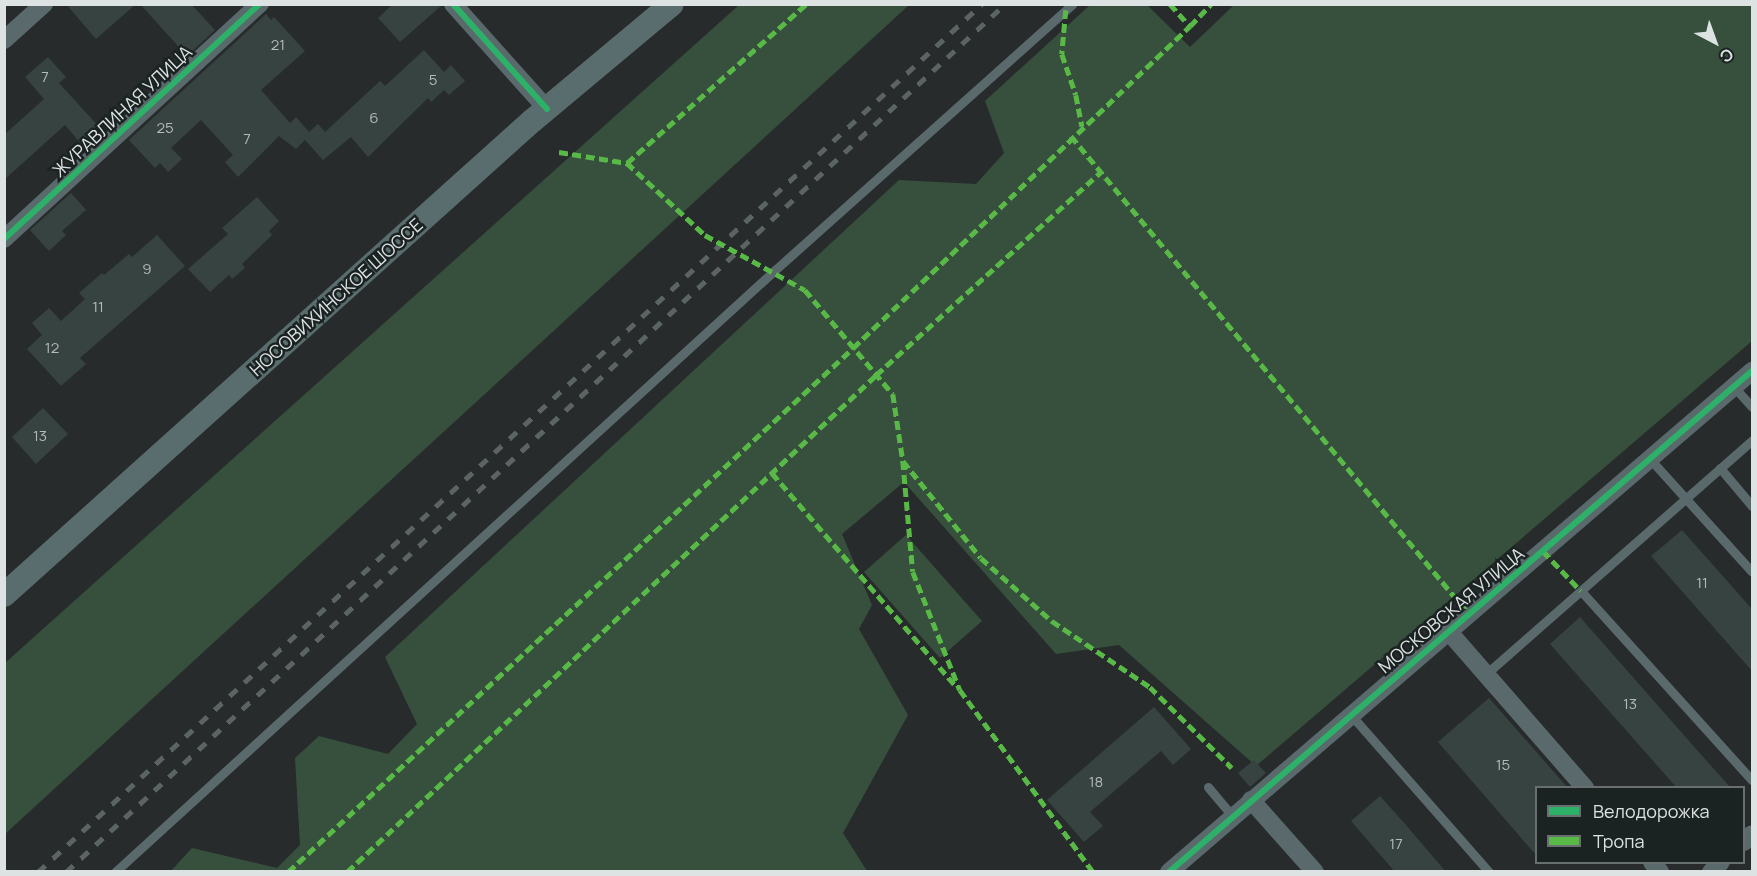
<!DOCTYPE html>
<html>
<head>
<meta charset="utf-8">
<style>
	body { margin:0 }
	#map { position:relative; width:1757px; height:876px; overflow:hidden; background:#272b2b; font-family:Manrope,sans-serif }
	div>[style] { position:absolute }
	.green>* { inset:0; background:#37503d }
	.building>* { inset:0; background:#374340 }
	.lane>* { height:9px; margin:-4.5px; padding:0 4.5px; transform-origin:4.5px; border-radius:4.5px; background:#59696c }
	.street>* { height:18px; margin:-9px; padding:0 9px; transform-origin:9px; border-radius:9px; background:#59696c }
	.secondary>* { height:24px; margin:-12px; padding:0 12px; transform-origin:12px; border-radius:12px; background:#596c6e }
	.rail>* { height:4.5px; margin-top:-2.25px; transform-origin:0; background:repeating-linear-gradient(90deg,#5b6364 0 10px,transparent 0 20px) }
	.quiet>* { height:4.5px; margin-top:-2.25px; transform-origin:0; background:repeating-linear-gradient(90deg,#58b947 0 9px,transparent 0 13.5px) }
	.cycleway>* { height:6px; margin:-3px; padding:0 3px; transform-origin:3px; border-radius:3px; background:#2db169 }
	span { translate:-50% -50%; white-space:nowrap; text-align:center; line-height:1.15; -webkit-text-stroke:5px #1b2322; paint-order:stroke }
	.number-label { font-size:15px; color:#b4baba }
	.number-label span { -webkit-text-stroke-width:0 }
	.street-label { font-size:18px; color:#dde2e2 }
	.frame { position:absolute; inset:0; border:6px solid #dde2e2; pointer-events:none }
	.legend { position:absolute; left:1535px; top:786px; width:210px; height:78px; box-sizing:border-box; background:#1b2322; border:2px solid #696f6f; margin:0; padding:8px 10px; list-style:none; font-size:18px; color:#dde2e2 }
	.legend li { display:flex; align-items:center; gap:12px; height:30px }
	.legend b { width:30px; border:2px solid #696f6f }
	.north { position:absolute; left:1685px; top:12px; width:60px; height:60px; -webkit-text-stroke:4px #1b2322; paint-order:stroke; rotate:139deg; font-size:16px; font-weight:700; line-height:24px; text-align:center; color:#dde2e2 }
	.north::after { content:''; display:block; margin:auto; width:21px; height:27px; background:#dde2e2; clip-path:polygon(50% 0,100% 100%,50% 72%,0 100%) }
</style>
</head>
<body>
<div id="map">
	<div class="green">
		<div style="clip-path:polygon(739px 5px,909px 5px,5px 834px,5px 663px)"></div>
		<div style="clip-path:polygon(1090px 5px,1147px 5px,1190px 47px,1234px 5px,1752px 5px,1752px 341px,1256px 766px,1119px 645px,1056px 654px,904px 482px,842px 534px,872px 605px,859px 629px,908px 715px,843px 833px,867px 871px,170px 872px,192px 848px,277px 868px,300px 845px,295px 758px,319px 736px,388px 754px,417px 724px,385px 657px,899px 180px,976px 184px,1004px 153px,985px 101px)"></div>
		<div style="clip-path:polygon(906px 535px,982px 621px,940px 658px,864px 572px)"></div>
	</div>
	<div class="building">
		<div style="clip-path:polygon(66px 4px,136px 4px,96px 39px)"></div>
		<div style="clip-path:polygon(140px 4px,191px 4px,215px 30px,187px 56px)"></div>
		<div style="clip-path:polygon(393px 4px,442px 4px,442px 5px,400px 42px,378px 18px)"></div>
		<div style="clip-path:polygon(266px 14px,271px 20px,274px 17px,305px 51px,261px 90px,290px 123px,296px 117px,309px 132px,318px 124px,325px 132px,380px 81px,385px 86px,424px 50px,444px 72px,451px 65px,465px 81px,449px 95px,444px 90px,431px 102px,428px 98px,368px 157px,351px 137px,323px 160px,305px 140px,296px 149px,279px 136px,238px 177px,225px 162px,233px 155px,201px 120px,171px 148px,182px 159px,168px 172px,160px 163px,155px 168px,129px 140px)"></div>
		<div style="clip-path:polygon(48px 57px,66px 77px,59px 83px,101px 129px,83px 146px,65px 125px,4px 180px,4px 135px,44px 99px,25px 77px)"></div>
		<div style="clip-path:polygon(71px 193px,86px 210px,62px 231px,66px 235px,49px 251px,30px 230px)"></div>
		<div style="clip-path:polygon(257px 197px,279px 221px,269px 231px,272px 235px,242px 264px,245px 268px,232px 279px,229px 275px,210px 292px,188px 269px,228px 234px,222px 228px)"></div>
		<div style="clip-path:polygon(157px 235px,185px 266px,80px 358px,86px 364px,61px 386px,27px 349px,42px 335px,32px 323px,49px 308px,61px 321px,85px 299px,79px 293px,102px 273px,104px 275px,129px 254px,132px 257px)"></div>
		<div style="clip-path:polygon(43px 408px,68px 434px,36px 464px,12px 437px)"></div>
		<div style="clip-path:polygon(1682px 530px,1752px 609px,1752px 671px,1651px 556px)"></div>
		<div style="clip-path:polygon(1580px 617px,1704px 758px,1731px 788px,1677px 788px,1550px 644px)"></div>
		<div style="clip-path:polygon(1489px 698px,1568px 788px,1536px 788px,1536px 855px,1438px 742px)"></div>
		<div style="clip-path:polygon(1154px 707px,1191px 749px,1173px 765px,1161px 751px,1147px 763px,1090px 812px,1103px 826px,1084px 842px,1047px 800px)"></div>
		<div style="clip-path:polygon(1254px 760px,1266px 773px,1250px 787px,1238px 773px)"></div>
		<div style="clip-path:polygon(1380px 796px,1406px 825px,1446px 872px,1395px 872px,1351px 821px)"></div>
	</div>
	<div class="lane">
		<div style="left:1734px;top:387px;width:27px;rotate:48deg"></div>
		<div style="left:1650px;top:459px;width:152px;rotate:47.9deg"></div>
		<div style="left:1720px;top:468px;width:50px;rotate:49.9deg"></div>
		<div style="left:1581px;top:591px;width:255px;rotate:47.9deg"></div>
		<div style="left:1486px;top:674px;width:354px;rotate:-41.3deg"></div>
		<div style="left:1351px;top:715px;width:209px;rotate:48.7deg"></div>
		<div style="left:1208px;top:787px;width:38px;rotate:50deg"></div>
		<div style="left:115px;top:872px;width:893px;rotate:-42.37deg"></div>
		<div style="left:775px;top:270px;width:399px;rotate:-41.8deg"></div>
	</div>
	<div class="street">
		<div style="left:453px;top:4px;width:141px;rotate:48.2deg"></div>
		<div style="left:4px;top:40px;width:54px;rotate:-42deg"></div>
		<div style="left:4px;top:239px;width:348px;rotate:-42.6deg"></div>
		<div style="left:1449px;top:632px;width:207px;rotate:48.9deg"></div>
		<div style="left:1251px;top:800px;width:96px;rotate:48.4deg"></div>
		<div style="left:1744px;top:842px;width:11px;rotate:-45deg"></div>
		<div style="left:1652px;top:862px;width:13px;rotate:51deg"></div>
		<div style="left:1169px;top:872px;width:769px;rotate:-40.67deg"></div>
		<div style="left:1711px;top:872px;width:14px;rotate:-45deg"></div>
	</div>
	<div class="secondary">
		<div style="left:4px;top:595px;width:710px;rotate:-41.92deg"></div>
		<div style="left:532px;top:121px;width:182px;rotate:-39.9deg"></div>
	</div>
	<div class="rail">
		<div style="left:38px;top:872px;width:1282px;rotate:-42.6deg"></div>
		<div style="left:66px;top:872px;width:1279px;rotate:-42.75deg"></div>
	</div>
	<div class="quiet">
		<div style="left:1170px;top:4px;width:30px;rotate:48deg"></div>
		<div style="left:1190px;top:26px;width:30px;rotate:-46deg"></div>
		<div style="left:1066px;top:10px;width:44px;rotate:95.2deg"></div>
		<div style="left:1062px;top:54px;width:43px;rotate:71.1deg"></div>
		<div style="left:1076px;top:95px;width:32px;rotate:79deg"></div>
		<div style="left:1071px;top:136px;width:622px;rotate:50.22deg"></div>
		<div style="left:559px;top:152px;width:69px;rotate:9.2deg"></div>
		<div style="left:627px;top:163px;width:239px;rotate:-41.6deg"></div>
		<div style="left:627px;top:163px;width:106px;rotate:42.7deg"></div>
		<div style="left:705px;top:235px;width:114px;rotate:28.8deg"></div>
		<div style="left:805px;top:290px;width:136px;rotate:49.8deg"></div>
		<div style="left:893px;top:394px;width:68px;rotate:81.5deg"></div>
		<div style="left:903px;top:461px;width:124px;rotate:51.2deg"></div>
		<div style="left:981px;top:558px;width:95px;rotate:41.6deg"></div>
		<div style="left:1052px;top:621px;width:118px;rotate:34deg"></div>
		<div style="left:1150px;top:687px;width:115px;rotate:44.6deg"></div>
		<div style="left:903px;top:461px;width:111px;rotate:84.9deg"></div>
		<div style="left:913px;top:572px;width:127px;rotate:68.3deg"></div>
		<div style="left:960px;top:690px;width:225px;rotate:53.8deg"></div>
		<div style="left:772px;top:473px;width:279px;rotate:49.2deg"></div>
		<div style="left:1543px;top:551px;width:55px;rotate:46.5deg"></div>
		<div style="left:288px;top:872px;width:771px;rotate:-42.84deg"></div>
		<div style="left:853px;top:348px;width:466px;rotate:-43.7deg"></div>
		<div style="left:347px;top:872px;width:726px;rotate:-43.21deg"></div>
		<div style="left:876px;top:375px;width:303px;rotate:-42.1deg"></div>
	</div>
	<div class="cycleway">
		<div style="left:453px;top:4px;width:141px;rotate:48.2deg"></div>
		<div style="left:4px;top:239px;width:348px;rotate:-42.6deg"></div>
		<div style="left:1169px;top:872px;width:769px;rotate:-40.67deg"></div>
	</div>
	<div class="number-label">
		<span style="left:278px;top:45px">21</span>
		<span style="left:45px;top:77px">7</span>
		<span style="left:433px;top:80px">5</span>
		<span style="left:374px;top:118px">6</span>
		<span style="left:165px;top:128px">25</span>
		<span style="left:247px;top:139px">7</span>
		<span style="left:147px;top:269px">9</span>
		<span style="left:98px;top:307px">11</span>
		<span style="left:52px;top:348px">12</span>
		<span style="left:40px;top:436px">13</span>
		<span style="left:1702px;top:583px">11</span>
		<span style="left:1630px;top:704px">13</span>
		<span style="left:1503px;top:765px">15</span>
		<span style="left:1096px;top:782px">18</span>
		<span style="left:1396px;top:844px">17</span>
	</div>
	<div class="street-label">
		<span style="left:122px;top:111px;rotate:-43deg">ЖУРАВЛИНАЯ УЛИЦА</span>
		<span style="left:336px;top:297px;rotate:-42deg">НОСОВИХИНСКОЕ ШОССЕ</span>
		<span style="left:1451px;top:610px;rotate:-40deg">МОСКОВСКАЯ УЛИЦА</span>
	</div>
	<div class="frame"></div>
	<ul class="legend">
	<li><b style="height:8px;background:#2db169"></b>Велодорожка</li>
	<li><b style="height:8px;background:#58b947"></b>Тропа</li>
	</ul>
	<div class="north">С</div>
</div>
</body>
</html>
